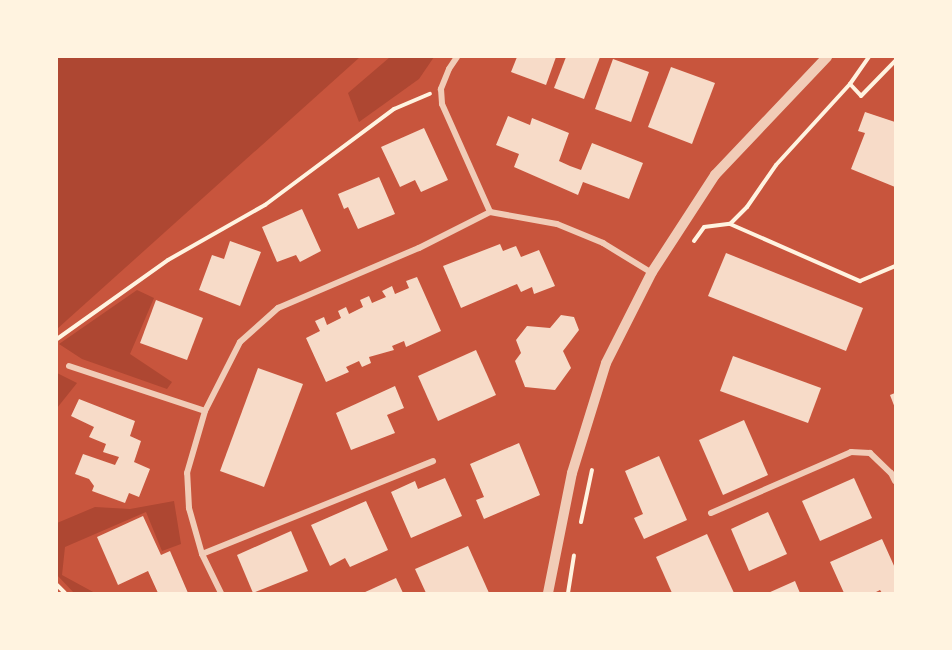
<!DOCTYPE html>
<html>
<head>
<meta charset="utf-8">
<style>
	body { margin:0 }
	#map { position:relative; width:952px; height:650px; overflow:hidden; background:#c8553d; font-family:"IBM Plex Sans",sans-serif }
	div>[style] { position:absolute }
	.green>* { inset:0; background:#ae4732 }
	.building>* { inset:0; background:#f7dbc8 }
	.path>* { height:4px; margin:-2px; padding:0 2px; transform-origin:2px; border-radius:2px; background:#fff3e0 }
	.minor>* { height:6px; margin:-3px; padding:0 3px; transform-origin:3px; border-radius:3px; background:#f1ccb7 }
	.tertiary>* { height:10px; margin:-5px; padding:0 5px; transform-origin:5px; border-radius:5px; background:#f1ccb7 }
	span { translate:-50% -50%; white-space:nowrap; text-align:center; line-height:1.15; -webkit-text-stroke:4.5px #fff3e0; paint-order:stroke }
	.frame { position:absolute; inset:0; border:58px solid #fff3e0; pointer-events:none }
</style>
</head>
<body>
<div id="map">
	<div class="green">
		<div style="clip-path:polygon(57px 57px,360px 57px,57px 329px)"></div>
		<div style="clip-path:polygon(390px 57px,434px 57px,419px 79px,359px 122px,348px 93px)"></div>
		<div style="clip-path:polygon(137px 290px,154px 298px,130px 354px,172px 382px,167px 389px,82px 359px,59px 344px)"></div>
		<div style="clip-path:polygon(57px 373px,77px 383px,57px 408px)"></div>
		<div style="clip-path:polygon(174px 501px,181px 544px,162px 551px,146px 512px,65px 547px,62px 575px,95px 593px,74px 593px,57px 575px,57px 523px,95px 507px,130px 509px)"></div>
	</div>
	<div class="building">
		<div style="clip-path:polygon(517px 57px,556px 57px,546px 85px,511px 72px)"></div>
		<div style="clip-path:polygon(566px 57px,600px 57px,584px 99px,554px 88px)"></div>
		<div style="clip-path:polygon(613px 59px,649px 72px,631px 122px,595px 109px)"></div>
		<div style="clip-path:polygon(671px 67px,715px 83px,692px 144px,648px 127px)"></div>
		<div style="clip-path:polygon(865px 112px,895px 122px,895px 187px,851px 169px,865px 133px,858px 131px)"></div>
		<div style="clip-path:polygon(508px 116px,530px 125px,532px 118px,569px 133px,559px 161px,570px 166px,581px 170px,592px 143px,643px 163px,629px 199px,583px 182px,578px 195px,514px 167px,519px 154px,496px 145px)"></div>
		<div style="clip-path:polygon(424px 128px,448px 180px,421px 192px,415px 180px,400px 187px,381px 147px)"></div>
		<div style="clip-path:polygon(379px 177px,395px 214px,358px 229px,348px 207px,344px 209px,338px 194px)"></div>
		<div style="clip-path:polygon(302px 209px,321px 251px,300px 262px,296px 255px,277px 262px,262px 227px)"></div>
		<div style="clip-path:polygon(230px 241px,261px 252px,240px 306px,199px 290px,212px 255px,224px 259px)"></div>
		<div style="clip-path:polygon(500px 244px,503px 251px,516px 246px,521px 257px,539px 250px,555px 286px,534px 294px,532px 287px,521px 292px,517px 284px,461px 308px,443px 266px)"></div>
		<div style="clip-path:polygon(726px 253px,863px 308px,846px 351px,708px 296px)"></div>
		<div style="clip-path:polygon(417px 277px,441px 331px,406px 347px,404px 341px,392px 346px,394px 350px,369px 357px,371px 363px,362px 367px,359px 361px,346px 367px,349px 372px,326px 382px,306px 338px,320px 331px,315px 321px,324px 317px,327px 325px,341px 318px,338px 311px,346px 307px,349px 314px,363px 307px,360px 300px,369px 296px,372px 303px,386px 297px,382px 291px,392px 286px,395px 294px,409px 288px,406px 281px)"></div>
		<div style="clip-path:polygon(156px 300px,203px 318px,187px 360px,140px 343px)"></div>
		<div style="clip-path:polygon(561px 315px,574px 317px,579px 330px,563px 351px,571px 368px,555px 390px,525px 387px,515px 361px,521px 353px,516px 340px,527px 326px,550px 328px)"></div>
		<div style="clip-path:polygon(476px 350px,496px 395px,438px 421px,418px 376px)"></div>
		<div style="clip-path:polygon(733px 356px,821px 388px,808px 423px,720px 391px)"></div>
		<div style="clip-path:polygon(258px 368px,303px 384px,264px 487px,220px 471px)"></div>
		<div style="clip-path:polygon(395px 386px,404px 408px,387px 415px,395px 433px,351px 450px,336px 413px)"></div>
		<div style="clip-path:polygon(895px 393px,895px 408px,890px 395px)"></div>
		<div style="clip-path:polygon(79px 399px,135px 421px,130px 436px,141px 441px,134px 462px,150px 469px,139px 497px,129px 493px,125px 503px,92px 491px,94px 486px,89px 479px,75px 474px,83px 454px,115px 465px,119px 457px,103px 452px,106px 444px,89px 437px,94px 427px,71px 416px)"></div>
		<div style="clip-path:polygon(744px 420px,768px 475px,723px 495px,699px 440px)"></div>
		<div style="clip-path:polygon(519px 443px,540px 495px,484px 519px,476px 500px,484px 497px,470px 464px)"></div>
		<div style="clip-path:polygon(659px 456px,687px 520px,644px 539px,634px 518px,643px 514px,625px 471px)"></div>
		<div style="clip-path:polygon(445px 478px,462px 516px,411px 538px,391px 492px,415px 481px,418px 489px)"></div>
		<div style="clip-path:polygon(854px 478px,872px 518px,820px 541px,802px 501px)"></div>
		<div style="clip-path:polygon(366px 501px,388px 550px,350px 567px,345px 558px,330px 566px,311px 525px)"></div>
		<div style="clip-path:polygon(768px 512px,787px 554px,749px 571px,731px 529px)"></div>
		<div style="clip-path:polygon(143px 516px,161px 555px,170px 551px,188px 593px,158px 593px,148px 571px,118px 585px,97px 537px)"></div>
		<div style="clip-path:polygon(291px 531px,308px 571px,253px 593px,237px 555px)"></div>
		<div style="clip-path:polygon(707px 534px,734px 593px,672px 593px,656px 557px)"></div>
		<div style="clip-path:polygon(882px 539px,895px 568px,895px 593px,882px 593px,880px 590px,874px 593px,844px 593px,830px 562px)"></div>
		<div style="clip-path:polygon(468px 546px,489px 593px,426px 593px,415px 569px)"></div>
		<div style="clip-path:polygon(396px 578px,403px 593px,363px 593px)"></div>
		<div style="clip-path:polygon(795px 581px,800px 593px,768px 593px)"></div>
	</div>
	<div class="path">
		<div style="left:850px;top:84px;width:16px;rotate:47deg"></div>
		<div style="left:861px;top:96px;width:49px;rotate:-45.8deg"></div>
		<div style="left:730px;top:224px;width:142px;rotate:23.7deg"></div>
		<div style="left:860px;top:281px;width:38px;rotate:-23deg"></div>
		<div style="left:694px;top:241px;width:17px;rotate:-54deg"></div>
		<div style="left:704px;top:227px;width:26px;rotate:-7deg"></div>
		<div style="left:730px;top:224px;width:24px;rotate:-45deg"></div>
		<div style="left:747px;top:207px;width:51px;rotate:-55.4deg"></div>
		<div style="left:776px;top:165px;width:110px;rotate:-47.6deg"></div>
		<div style="left:850px;top:84px;width:33px;rotate:-55deg"></div>
		<div style="left:57px;top:339px;width:136px;rotate:-35.4deg"></div>
		<div style="left:168px;top:260px;width:112px;rotate:-29.6deg"></div>
		<div style="left:265px;top:205px;width:161px;rotate:-36.7deg"></div>
		<div style="left:394px;top:109px;width:39px;rotate:-23deg"></div>
		<div style="left:581px;top:522px;width:53px;rotate:-78.1deg"></div>
		<div style="left:57px;top:585px;width:11px;rotate:45deg"></div>
		<div style="left:568px;top:593px;width:38px;rotate:-81deg"></div>
	</div>
	<div class="minor">
		<div style="left:457px;top:57px;width:14px;rotate:124deg"></div>
		<div style="left:449px;top:69px;width:22px;rotate:112deg"></div>
		<div style="left:441px;top:89px;width:15px;rotate:86deg"></div>
		<div style="left:442px;top:104px;width:118px;rotate:66deg"></div>
		<div style="left:69px;top:366px;width:143px;rotate:18.3deg"></div>
		<div style="left:711px;top:513px;width:153px;rotate:-23.5deg"></div>
		<div style="left:851px;top:452px;width:19px;rotate:3deg"></div>
		<div style="left:870px;top:453px;width:29px;rotate:44deg"></div>
		<div style="left:891px;top:473px;width:9px;rotate:63deg"></div>
		<div style="left:202px;top:554px;width:249px;rotate:-21.9deg"></div>
		<div style="left:221px;top:593px;width:43px;rotate:-116deg"></div>
		<div style="left:202px;top:554px;width:48px;rotate:-105.8deg"></div>
		<div style="left:189px;top:508px;width:35px;rotate:-93deg"></div>
		<div style="left:187px;top:473px;width:65px;rotate:-73.8deg"></div>
		<div style="left:205px;top:411px;width:77px;rotate:-63.1deg"></div>
		<div style="left:240px;top:342px;width:51px;rotate:-41.8deg"></div>
		<div style="left:278px;top:308px;width:153px;rotate:-23.1deg"></div>
		<div style="left:419px;top:248px;width:80px;rotate:-26.9deg"></div>
		<div style="left:490px;top:212px;width:68px;rotate:10.2deg"></div>
		<div style="left:557px;top:224px;width:50px;rotate:22.4deg"></div>
		<div style="left:603px;top:243px;width:57px;rotate:31.5deg"></div>
	</div>
	<div class="tertiary">
		<div style="left:548px;top:593px;width:122px;rotate:-78.7deg"></div>
		<div style="left:572px;top:473px;width:115px;rotate:-72.8deg"></div>
		<div style="left:606px;top:363px;width:102px;rotate:-63.2deg"></div>
		<div style="left:652px;top:272px;width:116px;rotate:-57deg"></div>
		<div style="left:715px;top:175px;width:163px;rotate:-46.5deg"></div>
	</div>
	<div class="frame"></div>
</div>
</body>
</html>
